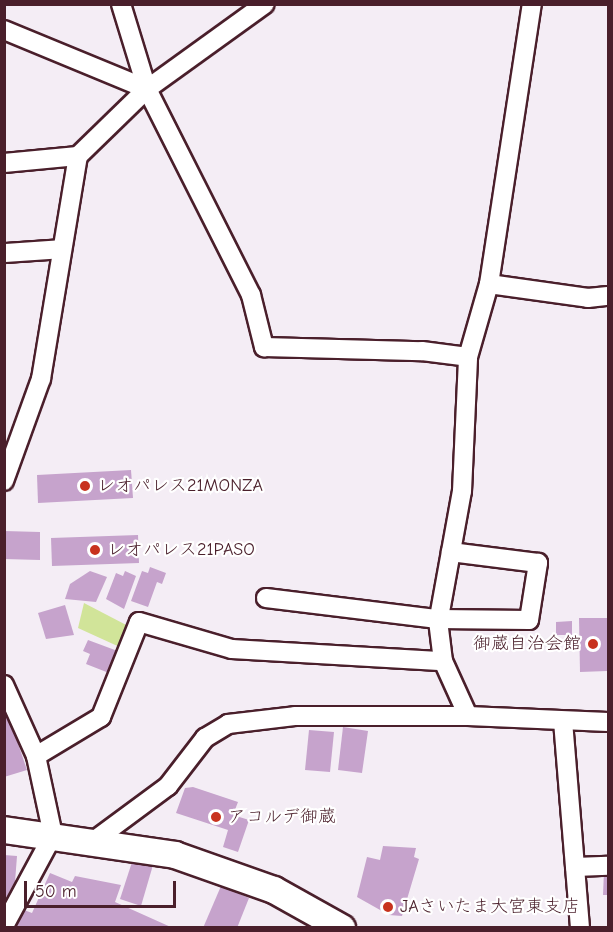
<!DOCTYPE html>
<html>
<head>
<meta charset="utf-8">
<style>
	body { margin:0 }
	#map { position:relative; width:613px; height:932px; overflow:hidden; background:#f4edf5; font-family:"Comic Neue","Klee One",sans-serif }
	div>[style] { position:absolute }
	.green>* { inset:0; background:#d1e499 }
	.building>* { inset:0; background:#c6a3cc }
	.roads { filter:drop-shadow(2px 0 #4a1f2b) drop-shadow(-2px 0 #4a1f2b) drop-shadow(0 2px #4a1f2b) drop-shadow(0 -2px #4a1f2b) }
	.street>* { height:18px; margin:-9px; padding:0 9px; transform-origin:9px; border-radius:9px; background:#fff }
	.secondary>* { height:26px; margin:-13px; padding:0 13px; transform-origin:13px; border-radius:13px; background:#fff }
	.dots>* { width:16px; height:16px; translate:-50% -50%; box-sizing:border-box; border:3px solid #fff; border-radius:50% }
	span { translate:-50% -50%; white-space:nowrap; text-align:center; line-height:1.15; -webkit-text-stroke:4.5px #fff; paint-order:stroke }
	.poi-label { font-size:18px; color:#4a1f2b }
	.left { translate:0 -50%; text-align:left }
	.right { translate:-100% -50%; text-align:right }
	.frame { position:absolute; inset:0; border:6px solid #4a1f2b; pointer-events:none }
	.scale { position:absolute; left:24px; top:881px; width:152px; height:27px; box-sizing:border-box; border:3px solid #4a1f2b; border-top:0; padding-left:8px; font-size:18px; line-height:21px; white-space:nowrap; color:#4a1f2b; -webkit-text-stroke:4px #fff; paint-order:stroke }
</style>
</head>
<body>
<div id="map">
	<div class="green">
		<div style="clip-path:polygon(84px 603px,132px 628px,124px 649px,78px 628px)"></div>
	</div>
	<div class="building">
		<div style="clip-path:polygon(131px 470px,133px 498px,38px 503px,37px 475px)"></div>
		<div style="clip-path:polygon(4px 531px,40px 532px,40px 560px,4px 559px)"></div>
		<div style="clip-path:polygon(138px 535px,139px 563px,52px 566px,51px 538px)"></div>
		<div style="clip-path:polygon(150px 567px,166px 573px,162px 584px,157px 582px,148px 607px,131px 601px,142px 571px,148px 573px)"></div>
		<div style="clip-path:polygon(90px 571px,107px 577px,96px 602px,65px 599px,70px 584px)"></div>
		<div style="clip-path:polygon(125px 571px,136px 576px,124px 609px,106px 599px,116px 573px,123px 576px)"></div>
		<div style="clip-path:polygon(65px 605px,74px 635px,46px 639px,38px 613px)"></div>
		<div style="clip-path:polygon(579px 618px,607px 618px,607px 671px,580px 672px)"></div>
		<div style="clip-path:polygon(572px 621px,572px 635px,556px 635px,556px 622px)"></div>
		<div style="clip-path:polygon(88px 640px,123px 653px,109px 673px,86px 664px,90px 654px,83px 651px)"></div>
		<div style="clip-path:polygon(8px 714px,27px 770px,4px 777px,4px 715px)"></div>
		<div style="clip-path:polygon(343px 727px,368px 731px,362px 773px,338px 770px)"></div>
		<div style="clip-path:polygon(309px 730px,334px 732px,330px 772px,305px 770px)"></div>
		<div style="clip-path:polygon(193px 787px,238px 802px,233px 815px,249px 820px,238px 852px,223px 847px,228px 830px,176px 813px,185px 788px)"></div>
		<div style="clip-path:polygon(383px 846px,416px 848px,414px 857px,419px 859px,402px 916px,389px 915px,357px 897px,367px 857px,380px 860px)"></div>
		<div style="clip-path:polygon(4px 855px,17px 856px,15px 882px,4px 901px)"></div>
		<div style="clip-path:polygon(133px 859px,153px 865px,141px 906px,120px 899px)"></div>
		<div style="clip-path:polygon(604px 871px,608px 871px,608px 895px,603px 895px)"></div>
		<div style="clip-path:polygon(50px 873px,72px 882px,75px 876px,121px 885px,115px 902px,173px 928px,13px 928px,24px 910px,32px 913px)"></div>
		<div style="clip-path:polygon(221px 886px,249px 898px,237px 928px,203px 928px)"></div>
	</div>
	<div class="roads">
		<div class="street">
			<div style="left:121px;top:4px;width:89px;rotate:73deg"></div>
			<div style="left:4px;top:30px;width:155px;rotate:22.4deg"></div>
			<div style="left:147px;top:89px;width:231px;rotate:63.2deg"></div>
			<div style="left:251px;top:295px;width:54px;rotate:76deg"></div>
			<div style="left:264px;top:347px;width:158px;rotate:1.5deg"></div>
			<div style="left:422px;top:351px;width:46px;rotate:7.4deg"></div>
			<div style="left:4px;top:163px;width:74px;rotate:-5.4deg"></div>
			<div style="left:4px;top:253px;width:58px;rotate:-3.9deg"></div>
			<div style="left:489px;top:284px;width:100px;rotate:8deg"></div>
			<div style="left:588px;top:298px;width:20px;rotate:-6deg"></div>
			<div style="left:4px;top:481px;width:109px;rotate:-70.1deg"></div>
			<div style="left:41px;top:379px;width:226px;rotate:-80.6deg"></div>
			<div style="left:78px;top:156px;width:96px;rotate:-44.2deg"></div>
			<div style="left:147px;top:89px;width:145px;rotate:-35.8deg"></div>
			<div style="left:266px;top:598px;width:173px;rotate:7deg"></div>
			<div style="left:438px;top:619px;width:91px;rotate:0.6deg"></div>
			<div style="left:529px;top:620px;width:58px;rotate:-81deg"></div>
			<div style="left:538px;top:563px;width:88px;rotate:-172.8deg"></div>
			<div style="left:4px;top:685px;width:78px;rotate:65.7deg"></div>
			<div style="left:36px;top:756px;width:81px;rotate:77.9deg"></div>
			<div style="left:53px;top:835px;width:103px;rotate:118.3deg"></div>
			<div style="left:468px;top:716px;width:60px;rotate:-114.4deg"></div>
			<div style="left:443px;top:661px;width:38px;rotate:-97deg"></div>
			<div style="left:438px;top:623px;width:134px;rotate:-79.7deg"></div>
			<div style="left:462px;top:491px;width:134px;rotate:-87.4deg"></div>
			<div style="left:468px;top:357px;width:76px;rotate:-74deg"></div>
			<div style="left:489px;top:284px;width:283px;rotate:-81.3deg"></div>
			<div style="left:563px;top:721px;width:208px;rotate:85.3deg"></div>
			<div style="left:36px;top:756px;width:76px;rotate:-31deg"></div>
			<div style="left:101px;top:717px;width:102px;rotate:-68.2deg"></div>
			<div style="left:139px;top:622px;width:97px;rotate:16.2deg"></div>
			<div style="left:232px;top:649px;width:211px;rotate:3.3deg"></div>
			<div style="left:95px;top:840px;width:91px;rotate:-36.5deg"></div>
			<div style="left:168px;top:786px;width:61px;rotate:-52.4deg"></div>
			<div style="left:205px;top:738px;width:27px;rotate:-31deg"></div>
			<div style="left:228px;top:724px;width:67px;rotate:-6.8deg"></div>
			<div style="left:295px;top:716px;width:173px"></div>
			<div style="left:468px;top:716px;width:140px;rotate:2.5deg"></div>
			<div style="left:575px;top:867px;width:33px;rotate:-2deg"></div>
		</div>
		<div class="secondary">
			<div style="left:4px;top:830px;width:173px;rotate:8.3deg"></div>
			<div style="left:175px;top:855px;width:105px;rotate:19.5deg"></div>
			<div style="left:274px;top:890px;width:78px;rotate:29.2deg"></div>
		</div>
	</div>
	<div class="dots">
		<div style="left:85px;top:486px;background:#c8321e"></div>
		<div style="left:95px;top:550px;background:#c8321e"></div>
		<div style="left:593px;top:644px;background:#c8321e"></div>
		<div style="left:216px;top:817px;background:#c8321e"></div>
		<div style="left:388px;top:907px;background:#c8321e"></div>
	</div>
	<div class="poi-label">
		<span class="left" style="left:97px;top:486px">レオパレス21MONZA</span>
		<span class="left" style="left:107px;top:550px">レオパレス21PASO</span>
		<span class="right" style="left:581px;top:644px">御蔵自治会館</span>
		<span class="left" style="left:228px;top:817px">アコルデ御蔵</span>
		<span class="left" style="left:400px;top:907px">JAさいたま大宮東支店</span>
	</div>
	<div class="frame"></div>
	<div class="scale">50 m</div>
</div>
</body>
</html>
